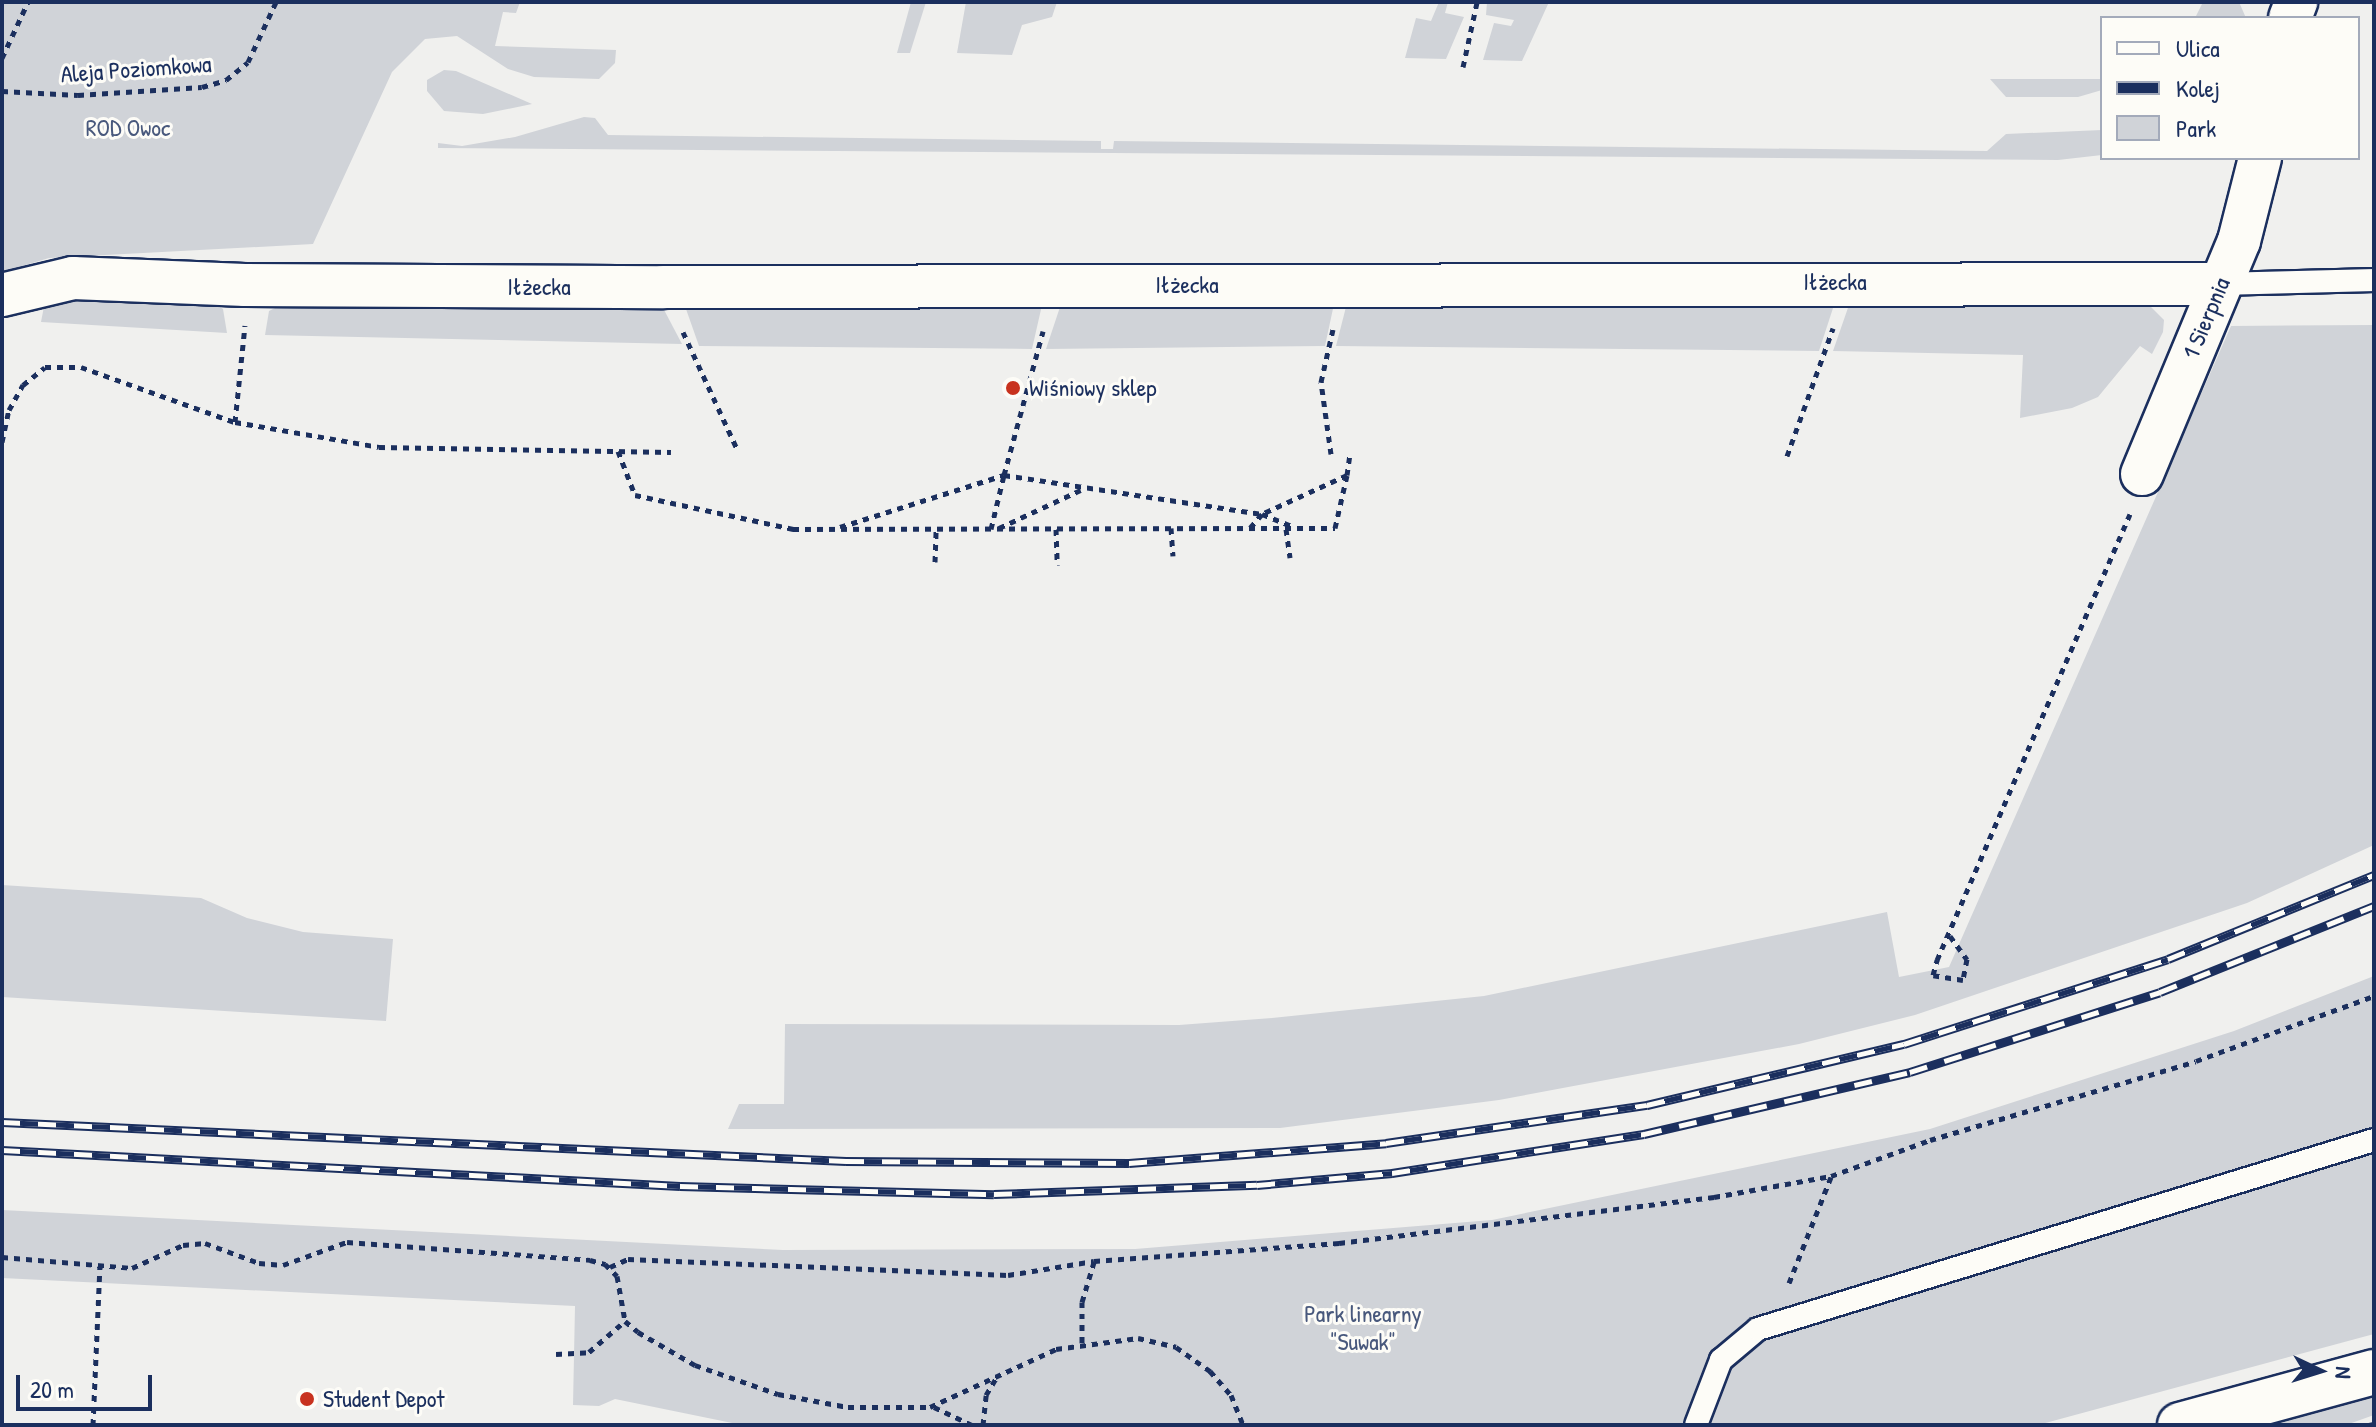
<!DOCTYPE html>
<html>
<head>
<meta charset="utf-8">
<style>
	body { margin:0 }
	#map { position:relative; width:2376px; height:1427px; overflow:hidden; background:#f0f0ee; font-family:"Patrick Hand",sans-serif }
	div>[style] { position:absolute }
	.green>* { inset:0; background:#d0d3d8 }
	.path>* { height:5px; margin-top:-2.5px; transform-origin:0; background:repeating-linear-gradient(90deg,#1b2f5e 0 6px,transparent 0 12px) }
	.roads { filter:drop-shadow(2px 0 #1b2f5e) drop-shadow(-2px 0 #1b2f5e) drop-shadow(0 2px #1b2f5e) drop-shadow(0 -2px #1b2f5e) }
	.service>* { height:22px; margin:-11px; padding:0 11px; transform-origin:11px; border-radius:11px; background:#fdfcf7 }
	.minor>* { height:42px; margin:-21px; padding:0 21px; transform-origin:21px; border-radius:21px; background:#fdfcf7 }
	.tertiary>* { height:44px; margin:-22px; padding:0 22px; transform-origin:22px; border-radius:22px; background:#fdfcf7 }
	.rail>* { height:9px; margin-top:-4.5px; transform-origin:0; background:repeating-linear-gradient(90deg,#fdfcf7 0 18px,#1b2f5e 0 36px); box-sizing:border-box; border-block:2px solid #1b2f5e }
	.dots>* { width:22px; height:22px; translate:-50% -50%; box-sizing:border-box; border:4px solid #fdfcf7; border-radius:50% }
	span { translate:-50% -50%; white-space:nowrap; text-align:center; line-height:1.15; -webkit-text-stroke:6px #fdfcf7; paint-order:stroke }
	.street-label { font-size:24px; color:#1b2f5e }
	.park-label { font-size:24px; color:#48587c }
	.poi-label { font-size:24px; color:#1b2f5e }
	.left { translate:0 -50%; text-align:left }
	.frame { position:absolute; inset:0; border:4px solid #1b2f5e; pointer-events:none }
	.legend { position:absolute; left:2100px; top:16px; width:260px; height:144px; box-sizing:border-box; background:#fdfcf7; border:2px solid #a3aaba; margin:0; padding:10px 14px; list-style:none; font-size:24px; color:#1b2f5e }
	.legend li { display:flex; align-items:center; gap:16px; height:40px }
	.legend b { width:40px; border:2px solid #a3aaba }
	.north { position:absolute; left:2280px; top:1331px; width:80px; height:80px; -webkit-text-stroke:6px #fdfcf7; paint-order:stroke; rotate:94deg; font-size:22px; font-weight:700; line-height:32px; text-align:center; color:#1b2f5e }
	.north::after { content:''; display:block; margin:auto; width:28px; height:36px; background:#1b2f5e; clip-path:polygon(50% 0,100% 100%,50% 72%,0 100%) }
	.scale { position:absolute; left:16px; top:1375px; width:136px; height:36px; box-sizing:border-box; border:4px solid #1b2f5e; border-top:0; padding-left:10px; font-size:24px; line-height:28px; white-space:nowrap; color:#1b2f5e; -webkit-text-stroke:6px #fdfcf7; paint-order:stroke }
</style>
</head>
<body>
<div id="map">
	<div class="green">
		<div style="clip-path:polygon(2px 2px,520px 2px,516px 13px,503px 12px,495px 46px,616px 50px,615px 63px,599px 79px,534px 77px,508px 69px,457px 36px,425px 39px,392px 72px,313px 244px,49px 258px,2px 272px)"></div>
		<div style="clip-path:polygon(911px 2px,926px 2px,910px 53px,897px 53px)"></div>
		<div style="clip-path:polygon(966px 2px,1057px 2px,1052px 17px,1022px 25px,1012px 55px,957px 53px)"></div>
		<div style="clip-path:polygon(1439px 2px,1448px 2px,1445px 13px,1464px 17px,1446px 59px,1405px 58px,1416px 18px,1431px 21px)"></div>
		<div style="clip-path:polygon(1487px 2px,1549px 2px,1522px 61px,1483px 60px,1494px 23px,1511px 26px,1514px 20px,1486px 15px)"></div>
		<div style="clip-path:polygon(2203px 2px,2239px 2px,2246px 18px,2195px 18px)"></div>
		<div style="clip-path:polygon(444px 70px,456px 71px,532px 104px,483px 114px,444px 111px,427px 91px,427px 80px)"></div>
		<div style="clip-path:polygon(1990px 79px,2102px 79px,2102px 90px,2078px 97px,2006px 97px)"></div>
		<div style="clip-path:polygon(584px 117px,595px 118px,608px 135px,1101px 141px,1101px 149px,1113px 149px,1114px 141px,1987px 151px,2006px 134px,2102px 130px,2102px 155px,2058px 160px,438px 148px,438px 143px,462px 146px,515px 137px)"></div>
		<div style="clip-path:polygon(46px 296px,210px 299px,223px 309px,227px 333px,41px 322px)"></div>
		<div style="clip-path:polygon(1835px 302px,1819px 351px,1336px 346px,1347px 303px)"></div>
		<div style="clip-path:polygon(1850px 302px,2148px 304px,2164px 320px,2163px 332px,2152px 354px,2140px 346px,2098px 397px,2072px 408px,2020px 418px,2023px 355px,1833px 351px)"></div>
		<div style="clip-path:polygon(1061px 304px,1334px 304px,1325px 346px,1046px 349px)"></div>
		<div style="clip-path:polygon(1042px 305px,1032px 349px,699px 346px,686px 309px)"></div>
		<div style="clip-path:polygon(662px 306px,682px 344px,265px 335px,269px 311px,277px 307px)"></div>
		<div style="clip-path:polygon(2374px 325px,2374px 845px,2247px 903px,1915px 1015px,1799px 1044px,1499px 1100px,1280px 1128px,728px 1129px,739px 1104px,784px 1104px,785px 1024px,1179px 1025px,1272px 1018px,1484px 996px,1887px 912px,1899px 977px,1949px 967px,2231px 326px)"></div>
		<div style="clip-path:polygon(2px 885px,201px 898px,247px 918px,303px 932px,393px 939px,386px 1021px,2px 997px)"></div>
		<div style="clip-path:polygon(2374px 976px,2374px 1334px,2038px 1425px,742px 1425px,615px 1399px,599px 1406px,573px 1405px,575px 1306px,2px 1278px,2px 1210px,783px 1250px,1135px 1249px,1492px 1220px,1930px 1129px,2234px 1031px)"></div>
		<div style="clip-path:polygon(2374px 1396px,2374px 1415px,2346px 1425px,2273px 1425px)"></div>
	</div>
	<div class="path">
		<div style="left:2px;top:58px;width:62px;rotate:-65.1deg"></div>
		<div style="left:1463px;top:67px;width:66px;rotate:-77.8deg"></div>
		<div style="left:2px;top:91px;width:76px;rotate:3deg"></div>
		<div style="left:78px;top:95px;width:124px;rotate:-3.7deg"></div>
		<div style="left:202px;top:87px;width:25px;rotate:-16deg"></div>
		<div style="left:226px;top:80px;width:28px;rotate:-39deg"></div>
		<div style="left:248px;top:62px;width:66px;rotate:-65deg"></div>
		<div style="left:683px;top:332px;width:131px;rotate:65.2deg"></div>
		<div style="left:235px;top:422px;width:97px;rotate:-84.1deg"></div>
		<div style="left:2px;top:442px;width:33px;rotate:-78deg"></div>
		<div style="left:9px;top:410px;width:29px;rotate:-61deg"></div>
		<div style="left:23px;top:385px;width:28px;rotate:-39deg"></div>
		<div style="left:45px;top:367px;width:36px"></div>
		<div style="left:81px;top:367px;width:164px;rotate:19.7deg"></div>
		<div style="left:235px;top:422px;width:146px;rotate:9.8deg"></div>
		<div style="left:379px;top:447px;width:292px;rotate:1deg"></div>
		<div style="left:618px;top:451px;width:47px;rotate:68.9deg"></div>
		<div style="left:635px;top:495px;width:162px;rotate:12.1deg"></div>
		<div style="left:793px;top:529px;width:542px;rotate:-0.11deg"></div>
		<div style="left:1335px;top:528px;width:54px;rotate:-77.2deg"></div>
		<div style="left:1347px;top:475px;width:94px;rotate:155.4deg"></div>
		<div style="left:1262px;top:514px;width:18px;rotate:131deg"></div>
		<div style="left:1331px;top:454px;width:73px;rotate:-97.9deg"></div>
		<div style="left:1321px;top:382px;width:54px;rotate:-77.2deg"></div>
		<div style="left:1787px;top:456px;width:136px;rotate:-70.2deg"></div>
		<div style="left:1347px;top:475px;width:21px;rotate:-82deg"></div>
		<div style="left:840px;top:527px;width:172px;rotate:-17.6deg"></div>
		<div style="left:1004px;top:475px;width:149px;rotate:-74.8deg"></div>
		<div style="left:999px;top:528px;width:90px;rotate:-24.9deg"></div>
		<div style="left:1171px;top:528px;width:28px;rotate:86deg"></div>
		<div style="left:991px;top:529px;width:56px;rotate:-76.5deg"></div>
		<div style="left:1004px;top:475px;width:261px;rotate:8.6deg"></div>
		<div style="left:1262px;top:514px;width:35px;rotate:22deg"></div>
		<div style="left:1056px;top:529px;width:36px;rotate:88deg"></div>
		<div style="left:1286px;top:529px;width:29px;rotate:82deg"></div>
		<div style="left:935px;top:562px;width:33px;rotate:-88deg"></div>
		<div style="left:1950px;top:936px;width:29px;rotate:54deg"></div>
		<div style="left:1967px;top:959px;width:21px;rotate:101deg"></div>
		<div style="left:1963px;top:980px;width:30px;rotate:-171deg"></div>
		<div style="left:1933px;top:975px;width:16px;rotate:-75deg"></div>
		<div style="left:1937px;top:960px;width:486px;rotate:-66.6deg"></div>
		<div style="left:2px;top:1257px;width:130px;rotate:4.8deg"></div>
		<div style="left:132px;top:1268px;width:56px;rotate:-24.3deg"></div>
		<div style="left:183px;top:1245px;width:22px;rotate:-5deg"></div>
		<div style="left:205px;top:1243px;width:58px;rotate:20.3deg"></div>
		<div style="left:259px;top:1263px;width:24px;rotate:5deg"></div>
		<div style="left:283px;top:1265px;width:68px;rotate:-19.8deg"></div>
		<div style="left:347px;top:1242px;width:244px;rotate:4.2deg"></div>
		<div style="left:590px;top:1260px;width:16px;rotate:15deg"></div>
		<div style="left:605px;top:1264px;width:17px;rotate:45deg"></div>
		<div style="left:617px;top:1276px;width:46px;rotate:79.9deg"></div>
		<div style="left:625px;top:1321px;width:17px;rotate:40deg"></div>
		<div style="left:638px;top:1332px;width:66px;rotate:30.1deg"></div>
		<div style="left:695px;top:1365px;width:88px;rotate:19.3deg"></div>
		<div style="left:778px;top:1394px;width:71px;rotate:10.5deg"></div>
		<div style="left:848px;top:1407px;width:82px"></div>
		<div style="left:930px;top:1407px;width:139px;rotate:-24.7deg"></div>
		<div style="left:1056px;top:1349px;width:83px;rotate:-7.6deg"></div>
		<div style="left:1138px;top:1338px;width:39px;rotate:13deg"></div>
		<div style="left:1176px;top:1347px;width:42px;rotate:35.2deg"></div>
		<div style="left:1210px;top:1371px;width:32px;rotate:49deg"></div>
		<div style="left:1231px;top:1395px;width:32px;rotate:68deg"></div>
		<div style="left:610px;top:1267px;width:20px;rotate:-24deg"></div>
		<div style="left:628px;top:1259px;width:380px;rotate:2.4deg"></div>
		<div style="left:1008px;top:1275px;width:87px;rotate:-9.2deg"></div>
		<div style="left:1094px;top:1261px;width:246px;rotate:-4.2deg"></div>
		<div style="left:1339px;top:1243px;width:378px;rotate:-7deg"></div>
		<div style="left:1714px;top:1197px;width:119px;rotate:-10.2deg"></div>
		<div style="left:1831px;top:1176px;width:105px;rotate:-20deg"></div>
		<div style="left:1930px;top:1140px;width:277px;rotate:-16.5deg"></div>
		<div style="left:2196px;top:1061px;width:189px;rotate:-20.1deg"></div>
		<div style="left:1789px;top:1283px;width:114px;rotate:-68.4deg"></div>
		<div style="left:1082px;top:1343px;width:41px;rotate:-90deg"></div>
		<div style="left:1082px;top:1302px;width:42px;rotate:-73.3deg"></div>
		<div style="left:556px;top:1354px;width:33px;rotate:-3deg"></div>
		<div style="left:589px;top:1352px;width:48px;rotate:-40.7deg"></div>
		<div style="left:934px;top:1407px;width:42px;rotate:25.3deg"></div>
		<div style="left:93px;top:1425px;width:159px;rotate:-87.5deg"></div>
		<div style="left:983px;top:1425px;width:30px;rotate:-84deg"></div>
		<div style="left:986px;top:1395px;width:21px;rotate:-59deg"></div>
		<div style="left:2369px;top:1425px;width:5px;rotate:-11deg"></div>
	</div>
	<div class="roads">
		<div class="service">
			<div style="left:2220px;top:284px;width:154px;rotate:-1.5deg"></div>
			<div style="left:1696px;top:1425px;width:70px;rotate:-69deg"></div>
			<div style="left:1721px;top:1360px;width:48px;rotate:-40deg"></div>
			<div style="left:1758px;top:1329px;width:644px;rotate:-17.06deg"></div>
		</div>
		<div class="minor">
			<div style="left:2290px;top:18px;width:17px;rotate:-69deg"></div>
			<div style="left:2px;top:295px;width:73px;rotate:-13.5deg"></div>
			<div style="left:73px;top:278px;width:172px;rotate:2.3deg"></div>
			<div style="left:245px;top:285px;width:418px;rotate:0.3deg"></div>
			<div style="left:663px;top:287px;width:1557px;rotate:-0.11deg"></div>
			<div style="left:2142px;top:474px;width:252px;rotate:-67.4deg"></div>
			<div style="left:2239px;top:241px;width:86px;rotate:-75.8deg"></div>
		</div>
		<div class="tertiary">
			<div style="left:2180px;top:1425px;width:201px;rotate:-15.3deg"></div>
		</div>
	</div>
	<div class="rail">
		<div style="left:2px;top:1122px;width:845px;rotate:2.65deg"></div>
		<div style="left:846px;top:1161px;width:283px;rotate:0.4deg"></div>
		<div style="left:1129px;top:1163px;width:258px;rotate:-4.4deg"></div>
		<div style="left:1386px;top:1143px;width:264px;rotate:-8.3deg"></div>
		<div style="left:1647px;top:1105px;width:264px;rotate:-13.4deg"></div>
		<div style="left:1904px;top:1044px;width:277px;rotate:-17.8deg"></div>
		<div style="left:2168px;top:959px;width:222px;rotate:-22.2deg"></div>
		<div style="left:2px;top:1150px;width:679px;rotate:3.04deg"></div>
		<div style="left:680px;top:1186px;width:314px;rotate:1.5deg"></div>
		<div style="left:994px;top:1194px;width:263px;rotate:-2deg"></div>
		<div style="left:1257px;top:1185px;width:136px;rotate:-5.1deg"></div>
		<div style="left:1392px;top:1173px;width:255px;rotate:-8.8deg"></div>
		<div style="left:1644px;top:1134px;width:273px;rotate:-13.1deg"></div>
		<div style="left:1910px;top:1072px;width:262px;rotate:-17.7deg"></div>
		<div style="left:2160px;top:992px;width:231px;rotate:-21.9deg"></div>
	</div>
	<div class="dots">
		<div style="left:1013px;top:388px;background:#c8321e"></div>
		<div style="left:307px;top:1399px;background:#c8321e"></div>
	</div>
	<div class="street-label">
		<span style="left:136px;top:69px;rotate:-4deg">Aleja Poziomkowa</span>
		<span style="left:1835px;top:282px">Iłżecka</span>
		<span style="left:1187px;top:285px">Iłżecka</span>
		<span style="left:539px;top:287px">Iłżecka</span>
		<span style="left:2206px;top:318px;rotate:-67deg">1 Sierpnia</span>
	</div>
	<div class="park-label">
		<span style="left:128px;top:128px">ROD Owoc</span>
		<span style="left:1363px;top:1328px">Park linearny<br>"Suwak"</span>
	</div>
	<div class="poi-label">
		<span class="left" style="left:1029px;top:388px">Wiśniowy sklep</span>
		<span class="left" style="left:323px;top:1399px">Student Depot</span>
	</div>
	<div class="frame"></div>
	<ul class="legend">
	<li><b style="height:10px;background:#fdfcf7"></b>Ulica</li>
	<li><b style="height:10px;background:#1b2f5e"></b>Kolej</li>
	<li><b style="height:22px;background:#d0d3d8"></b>Park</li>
	</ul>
	<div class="north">N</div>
	<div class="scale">20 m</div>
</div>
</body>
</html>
